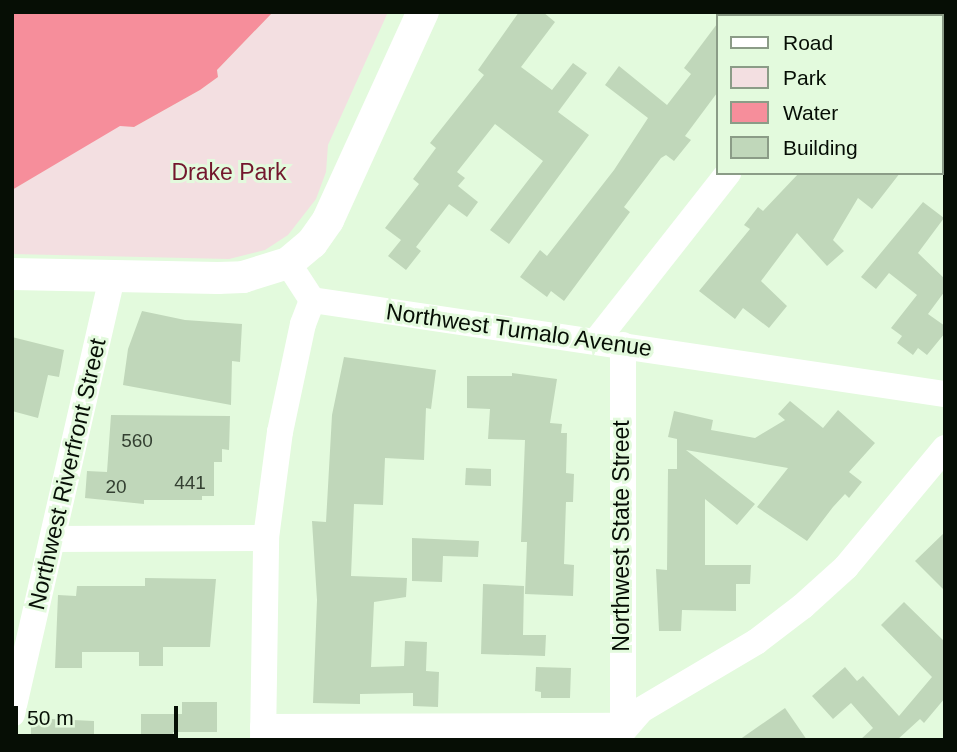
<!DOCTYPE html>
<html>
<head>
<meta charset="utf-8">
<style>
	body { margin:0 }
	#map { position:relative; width:957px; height:752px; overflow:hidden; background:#e3fadd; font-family:Arial,sans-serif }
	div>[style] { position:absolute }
	.green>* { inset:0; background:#f3dfe1 }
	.water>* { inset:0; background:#f68e9b }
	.building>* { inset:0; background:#c0d7ba }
	.minor>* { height:26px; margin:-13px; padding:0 13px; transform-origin:13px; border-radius:13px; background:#fff }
	.tertiary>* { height:32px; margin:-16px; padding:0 16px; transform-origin:16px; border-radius:16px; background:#fff }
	span { translate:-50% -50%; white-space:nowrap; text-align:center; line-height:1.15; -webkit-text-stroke:6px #e3fadd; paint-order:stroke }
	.number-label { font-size:19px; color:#344032 }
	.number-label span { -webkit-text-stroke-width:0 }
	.park-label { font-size:23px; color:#73172d }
	.street-label { font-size:23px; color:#060e05 }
	.frame { position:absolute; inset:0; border:14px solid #060e05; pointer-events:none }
	.legend { position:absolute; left:716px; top:14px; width:228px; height:161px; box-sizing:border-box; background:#e3fadd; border:2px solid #8b9c87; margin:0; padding:9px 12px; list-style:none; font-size:21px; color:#060e05 }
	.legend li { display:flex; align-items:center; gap:14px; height:35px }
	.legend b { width:35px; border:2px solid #8b9c87 }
	.scale { position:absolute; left:14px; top:706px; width:164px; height:32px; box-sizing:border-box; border:4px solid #060e05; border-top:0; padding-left:9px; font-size:21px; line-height:24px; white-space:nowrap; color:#060e05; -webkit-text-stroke:5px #e3fadd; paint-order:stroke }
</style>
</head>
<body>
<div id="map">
	<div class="green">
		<div style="clip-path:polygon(273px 12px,388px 12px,328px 145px,326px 172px,316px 199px,288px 235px,265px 250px,229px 259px,12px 254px,12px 190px,120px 125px,134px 127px,200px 90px,218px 77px,217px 70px)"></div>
	</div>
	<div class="water">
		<div style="clip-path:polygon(12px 12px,273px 12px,217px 70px,218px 77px,200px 90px,134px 127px,120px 126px,12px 190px)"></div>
	</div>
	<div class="building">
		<div style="clip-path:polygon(519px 12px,543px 12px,555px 22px,521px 67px,552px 90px,573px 63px,587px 73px,558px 112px,589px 135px,509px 244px,490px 230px,543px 161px,495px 124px,457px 172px,465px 178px,458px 186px,478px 202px,467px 217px,449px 204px,416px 247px,421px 251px,406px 270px,388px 256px,401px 240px,385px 228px,419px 184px,413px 179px,436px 148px,430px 143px,484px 75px,478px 70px)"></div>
		<div style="clip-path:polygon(717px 24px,717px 93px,685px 136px,691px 140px,674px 161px,666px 155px,661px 158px,624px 207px,630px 212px,564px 301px,551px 291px,547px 297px,520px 277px,540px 250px,547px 256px,614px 170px,648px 118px,605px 85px,619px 66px,667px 105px,691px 74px,684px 68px)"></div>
		<div style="clip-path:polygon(799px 173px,900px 173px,872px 209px,858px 198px,833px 240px,844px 251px,827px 266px,797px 233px,761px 281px,787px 306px,769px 328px,743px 308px,735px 319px,699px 291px,750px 229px,744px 225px,758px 207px,763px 211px)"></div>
		<div style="clip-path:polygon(923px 202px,944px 218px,918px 253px,945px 279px,945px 291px,928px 314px,945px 326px,945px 333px,927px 355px,918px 348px,913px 355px,897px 343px,902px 336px,891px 328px,917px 295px,889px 273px,876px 289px,861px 277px)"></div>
		<div style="clip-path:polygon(142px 311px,185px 320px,242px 324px,240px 362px,232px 361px,231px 405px,123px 385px,128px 349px)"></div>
		<div style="clip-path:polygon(12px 337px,64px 350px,59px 377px,48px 375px,38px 418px,12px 411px)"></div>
		<div style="clip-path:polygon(344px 357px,436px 370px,431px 409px,426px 408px,424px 460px,385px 458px,383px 505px,354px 504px,351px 576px,407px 578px,406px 597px,374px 602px,371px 667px,404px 666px,405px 641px,427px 642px,426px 671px,439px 672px,438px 707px,413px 706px,413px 693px,360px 694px,360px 704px,313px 703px,317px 600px,312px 521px,326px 522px,332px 415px)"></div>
		<div style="clip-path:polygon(512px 373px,557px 379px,550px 423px,562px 424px,561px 433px,567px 433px,566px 473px,574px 474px,573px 502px,566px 502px,564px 564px,574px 565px,573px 596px,525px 594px,527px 542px,521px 542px,525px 440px,488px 439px,490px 409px,467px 408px,467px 376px,512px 376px)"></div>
		<div style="clip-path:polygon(790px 401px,823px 428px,838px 410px,875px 443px,849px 472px,862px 482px,849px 498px,845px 494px,833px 507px,807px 541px,757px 507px,788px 468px,686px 450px,755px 504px,737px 525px,705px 499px,705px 565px,751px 565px,750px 584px,736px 584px,736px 611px,682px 610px,681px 631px,659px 631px,656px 569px,667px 570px,668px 469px,677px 469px,677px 439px,668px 437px,674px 411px,713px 420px,711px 430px,755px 438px,785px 420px,778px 414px)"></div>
		<div style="clip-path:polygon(111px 415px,230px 416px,229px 450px,222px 449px,222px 462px,214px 462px,214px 496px,202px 496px,202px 500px,144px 500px,144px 504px,85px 498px,87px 471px,107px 472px)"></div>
		<div style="clip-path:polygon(466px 468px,491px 469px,491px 486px,465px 485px)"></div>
		<div style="clip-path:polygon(945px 532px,945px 591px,915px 561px)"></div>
		<div style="clip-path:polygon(412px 538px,479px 541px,478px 557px,443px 556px,442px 582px,412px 581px)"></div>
		<div style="clip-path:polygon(145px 578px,216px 579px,210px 647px,163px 647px,163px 666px,139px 666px,139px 652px,82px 652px,82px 668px,55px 668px,58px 595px,76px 596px,77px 586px,145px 586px)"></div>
		<div style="clip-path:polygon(483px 584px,524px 586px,523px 635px,546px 635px,545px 656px,481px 654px)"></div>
		<div style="clip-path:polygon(904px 602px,945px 642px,945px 698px,924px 723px,920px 719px,897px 740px,860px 740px,873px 728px,851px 703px,833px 719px,812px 696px,845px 667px,857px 681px,863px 676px,899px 716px,932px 677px,881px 625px)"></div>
		<div style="clip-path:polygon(536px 667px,571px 668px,570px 698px,541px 698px,541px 692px,535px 691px)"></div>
		<div style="clip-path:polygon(182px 702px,217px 702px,217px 732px,173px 732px,173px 740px,141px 740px,141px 714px,182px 714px)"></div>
		<div style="clip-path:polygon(785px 708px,807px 740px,739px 740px)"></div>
		<div style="clip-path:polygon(31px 718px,94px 721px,94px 740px,31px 739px)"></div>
	</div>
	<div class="minor">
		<div style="left:851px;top:16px;width:5px;rotate:-53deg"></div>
		<div style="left:288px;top:263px;width:44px;rotate:57deg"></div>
		<div style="left:312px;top:300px;width:640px;rotate:8.45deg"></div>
		<div style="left:596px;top:341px;width:214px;rotate:-51.8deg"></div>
		<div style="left:53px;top:539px;width:213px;rotate:-0.3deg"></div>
		<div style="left:12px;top:714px;width:451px;rotate:-77.1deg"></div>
		<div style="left:263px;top:727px;width:360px;rotate:-0.2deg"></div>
		<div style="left:623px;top:726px;width:381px;rotate:-90deg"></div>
		<div style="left:617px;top:738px;width:37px;rotate:-49deg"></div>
		<div style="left:641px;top:710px;width:134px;rotate:-30.6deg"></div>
		<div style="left:756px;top:642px;width:59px;rotate:-37.5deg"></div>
		<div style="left:803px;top:606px;width:58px;rotate:-42.2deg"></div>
		<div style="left:846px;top:567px;width:155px;rotate:-50.2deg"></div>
		<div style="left:263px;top:740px;width:202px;rotate:-89.1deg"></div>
		<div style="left:266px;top:538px;width:107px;rotate:-82.5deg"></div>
		<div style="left:280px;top:432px;width:110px;rotate:-78deg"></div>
		<div style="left:303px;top:324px;width:26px;rotate:-69deg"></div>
	</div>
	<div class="tertiary">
		<div style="left:12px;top:274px;width:206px;rotate:1.1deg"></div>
		<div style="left:218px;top:278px;width:25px;rotate:-2deg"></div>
		<div style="left:243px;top:277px;width:47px;rotate:-17.3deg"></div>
		<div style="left:288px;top:263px;width:31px;rotate:-40deg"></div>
		<div style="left:312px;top:243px;width:28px;rotate:-55deg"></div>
		<div style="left:328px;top:220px;width:229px;rotate:-65.5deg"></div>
	</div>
	<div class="number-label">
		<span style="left:137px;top:441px">560</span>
		<span style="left:190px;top:483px">441</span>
		<span style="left:116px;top:487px">20</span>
	</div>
	<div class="park-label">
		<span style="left:229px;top:172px">Drake Park</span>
	</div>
	<div class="street-label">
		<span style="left:519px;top:330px;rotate:8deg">Northwest Tumalo Avenue</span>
		<span style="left:67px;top:474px;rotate:-77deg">Northwest Riverfront Street</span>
		<span style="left:621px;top:536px;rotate:-90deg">Northwest State Street</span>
	</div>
	<div class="frame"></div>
	<ul class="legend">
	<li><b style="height:9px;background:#fff"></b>Road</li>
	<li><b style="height:19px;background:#f3dfe1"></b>Park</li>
	<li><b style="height:19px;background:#f68e9b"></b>Water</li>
	<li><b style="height:19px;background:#c0d7ba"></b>Building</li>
	</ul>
	<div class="scale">50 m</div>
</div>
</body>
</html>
